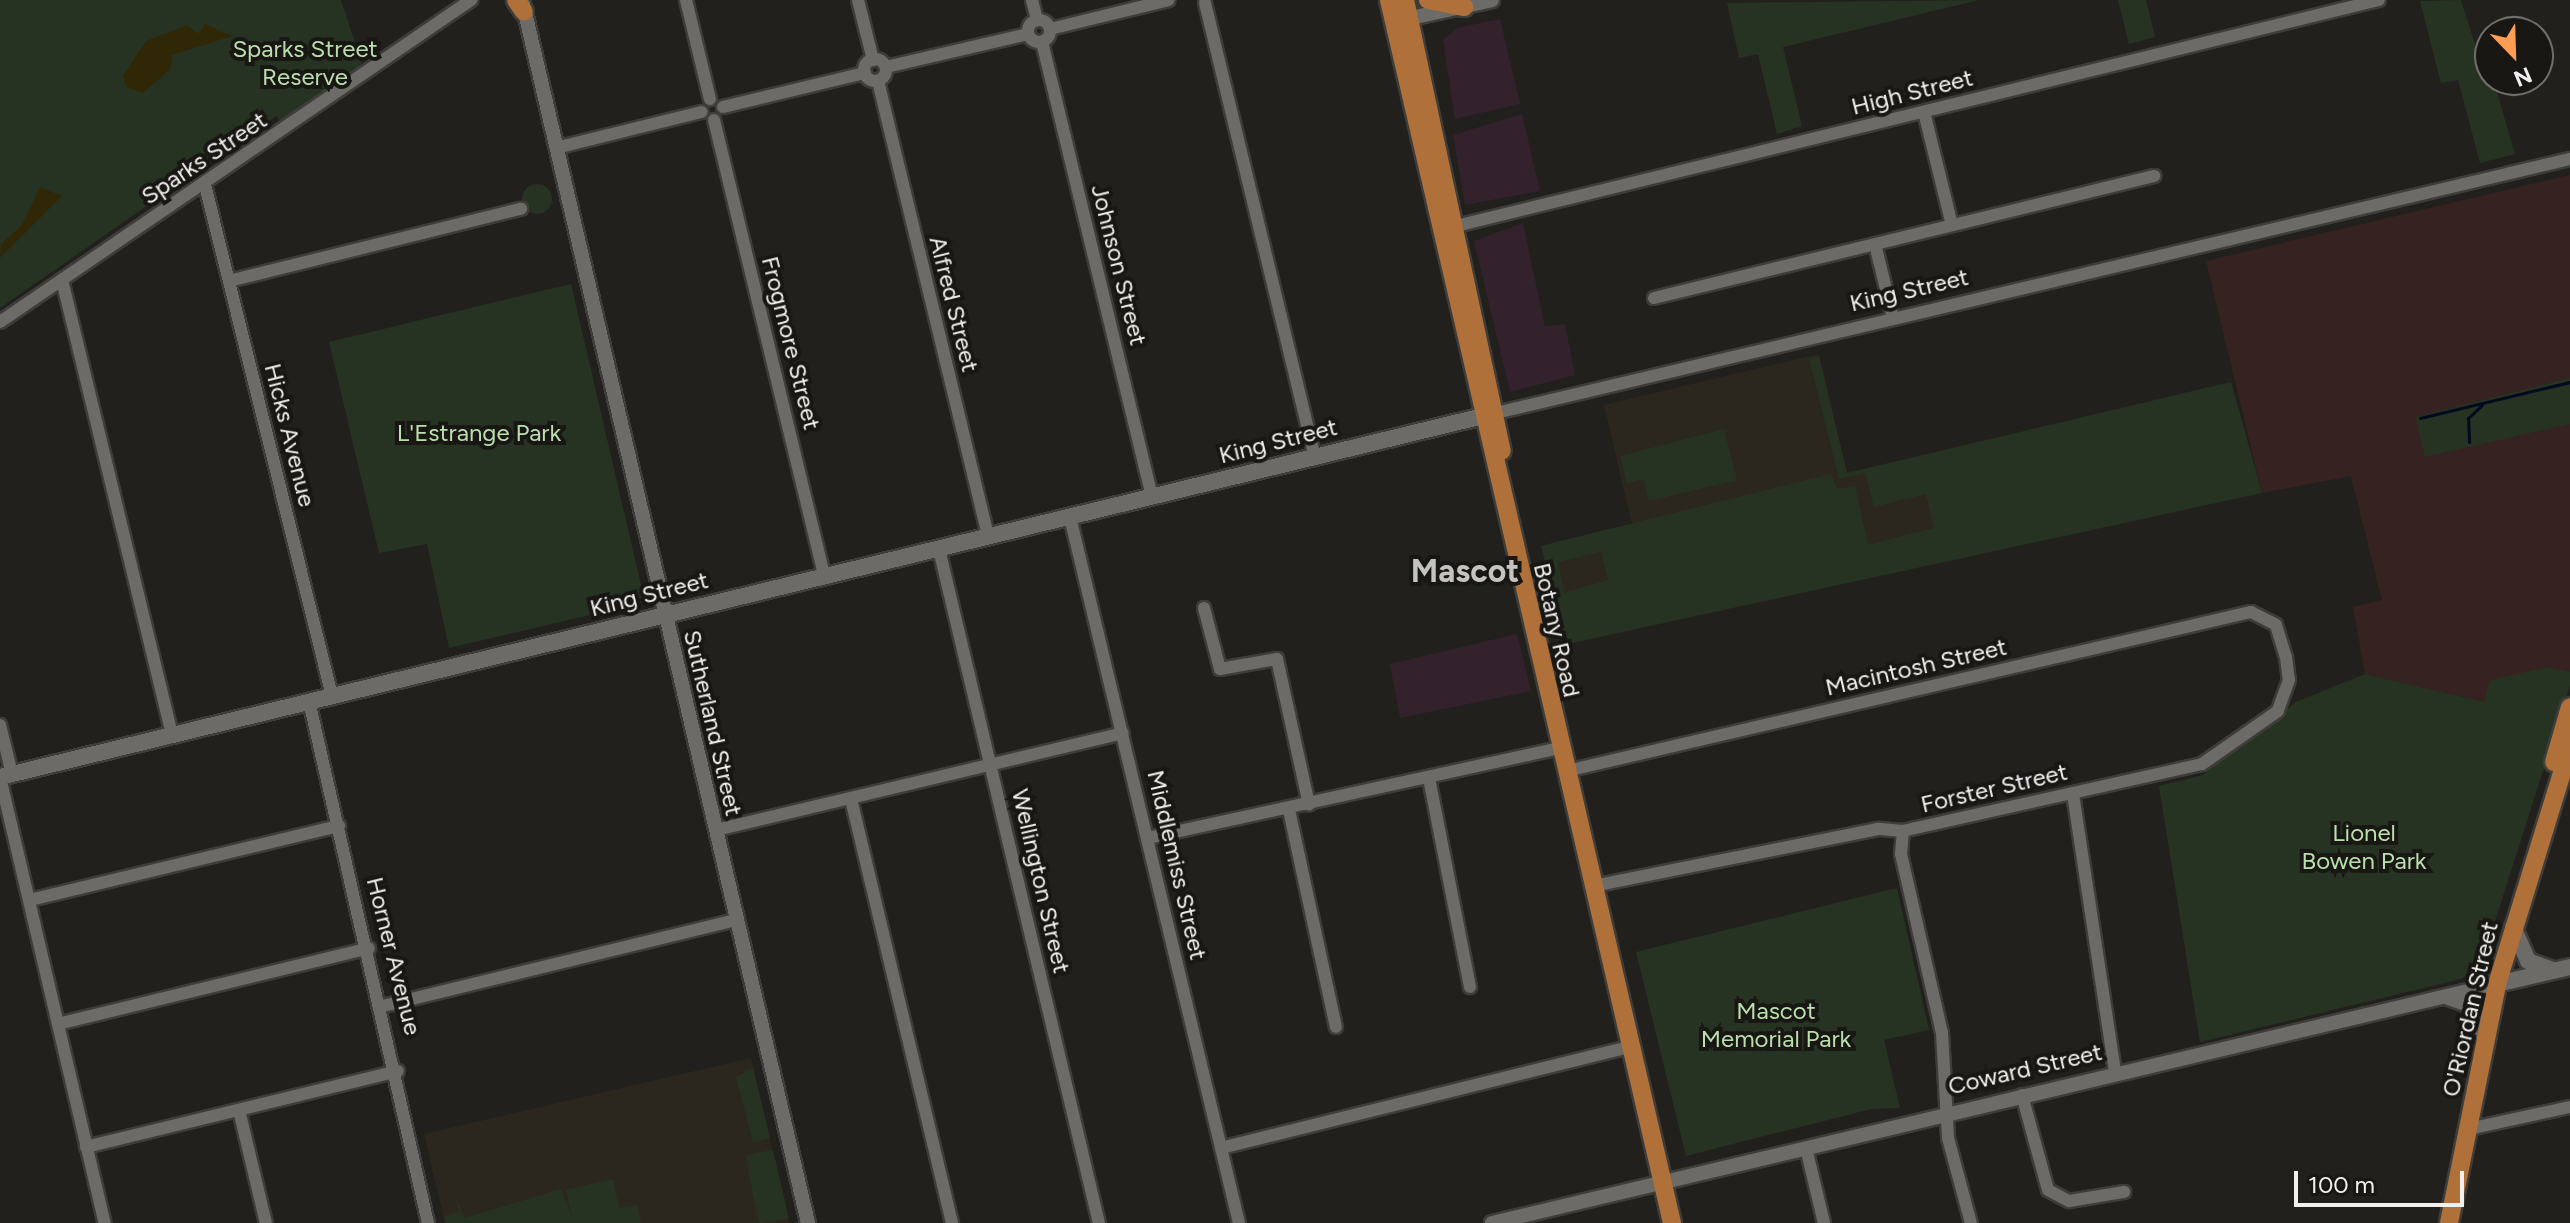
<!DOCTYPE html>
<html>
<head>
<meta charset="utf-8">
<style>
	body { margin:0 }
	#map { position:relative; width:2570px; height:1223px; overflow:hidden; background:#22201d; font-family:Figtree,sans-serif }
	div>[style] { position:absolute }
	.commercial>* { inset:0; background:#33222c }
	.industrial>* { inset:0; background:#352221 }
	.built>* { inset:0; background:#2c271e }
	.green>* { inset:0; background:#273322 }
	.round { border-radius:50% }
	.sand>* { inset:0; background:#302706 }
	.stream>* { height:3px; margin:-1.5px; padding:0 1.5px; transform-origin:1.5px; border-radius:1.5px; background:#010a1f }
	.roads { filter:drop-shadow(2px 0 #3e3d3a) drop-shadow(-2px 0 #3e3d3a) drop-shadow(0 2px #3e3d3a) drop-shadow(0 -2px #3e3d3a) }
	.minor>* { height:12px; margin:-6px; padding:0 6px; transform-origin:6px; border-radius:6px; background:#6d6b67 }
	.minor>.ring { margin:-6px; padding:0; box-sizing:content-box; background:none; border:12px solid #6d6b67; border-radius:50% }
	.tertiary>* { height:14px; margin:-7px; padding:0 7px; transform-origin:7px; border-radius:7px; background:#6d6b67 }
	.secondary>* { height:16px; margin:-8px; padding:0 8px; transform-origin:8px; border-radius:8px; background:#6d6b67 }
	.primary>* { height:18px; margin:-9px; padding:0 9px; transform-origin:9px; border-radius:9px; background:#af7039 }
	span { translate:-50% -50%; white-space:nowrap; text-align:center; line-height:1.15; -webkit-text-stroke:8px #191714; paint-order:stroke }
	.park-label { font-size:24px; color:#badfac }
	.street-label { font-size:24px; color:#f1f0ee }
	.district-label { font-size:32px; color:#c6c3bf; font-weight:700 }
	.north { position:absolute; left:2474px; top:16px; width:80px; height:80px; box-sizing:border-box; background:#191714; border:2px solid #6f6e6b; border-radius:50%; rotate:157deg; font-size:22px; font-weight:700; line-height:32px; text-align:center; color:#f1f0ee }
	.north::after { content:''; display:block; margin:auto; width:28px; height:36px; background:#fc9d53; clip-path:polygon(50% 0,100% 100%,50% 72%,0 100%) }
	.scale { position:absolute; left:2294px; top:1171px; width:170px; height:36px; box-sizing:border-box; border:4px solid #f1f0ee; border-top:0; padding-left:10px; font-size:24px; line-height:28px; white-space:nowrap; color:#f1f0ee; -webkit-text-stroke:6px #191714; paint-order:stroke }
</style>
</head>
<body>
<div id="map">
	<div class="commercial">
		<div style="clip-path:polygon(1500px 19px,1520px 104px,1455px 119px,1443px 40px,1457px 28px)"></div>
		<div style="clip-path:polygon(1522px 114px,1540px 191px,1465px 205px,1453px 135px)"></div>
		<div style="clip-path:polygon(1523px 223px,1545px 327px,1565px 324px,1575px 375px,1510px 392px,1474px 241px)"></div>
		<div style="clip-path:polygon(1517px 634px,1531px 691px,1400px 718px,1390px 664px)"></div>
	</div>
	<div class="industrial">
		<div style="clip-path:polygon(2570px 175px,2570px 672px,2547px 667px,2484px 702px,2365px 674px,2353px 607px,2382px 600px,2351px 476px,2262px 493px,2206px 261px)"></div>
	</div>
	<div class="built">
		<div style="clip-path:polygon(1819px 354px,1847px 473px,2231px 382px,1997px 550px,1565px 645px,1541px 546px,1632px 524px,1604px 405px)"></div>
		<div style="clip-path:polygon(751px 1058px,789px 1223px,445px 1223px,424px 1134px)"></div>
	</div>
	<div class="green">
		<div style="clip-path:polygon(0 0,341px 0,364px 70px,283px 124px,276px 116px,0 308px)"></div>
		<div style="clip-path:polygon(1979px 0,1783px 47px,1802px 126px,1777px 134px,1758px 54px,1739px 58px,1727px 3px)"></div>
		<div style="clip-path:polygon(2118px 0,2146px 0,2155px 37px,2129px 44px)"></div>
		<div style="clip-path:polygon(2461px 0,2478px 54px,2490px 52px,2490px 80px,2500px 80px,2494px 82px,2515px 154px,2480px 163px,2458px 80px,2441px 83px,2420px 1px)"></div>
		<div class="round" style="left:522px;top:184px;width:30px;height:30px"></div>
		<div style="clip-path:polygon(571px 284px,645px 602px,449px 648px,427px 544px,379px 553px,329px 342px)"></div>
		<div style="clip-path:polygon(evenodd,1819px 357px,1847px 473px,2231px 382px,2262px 493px,1566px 644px,1541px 546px,1831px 474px,1837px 489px,1855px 486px,1868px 545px,1934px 528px,1926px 494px,1874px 507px,1865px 473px,1839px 479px,1809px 358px,1819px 357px,1601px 552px,1608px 580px,1564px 593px,1558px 562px,1601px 552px)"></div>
		<div style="clip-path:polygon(2570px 378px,2570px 424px,2425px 457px,2415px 417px)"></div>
		<div style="clip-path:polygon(1724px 429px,1737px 480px,1649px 501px,1644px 479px,1627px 483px,1620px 456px)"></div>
		<div style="clip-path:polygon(2548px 667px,2570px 672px,2570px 686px,2481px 965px,2461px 979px,2200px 1042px,2159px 786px,2203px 775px,2296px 702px,2365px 674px,2484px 702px,2490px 680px)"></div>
		<div style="clip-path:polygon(1897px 888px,1929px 1030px,1884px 1040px,1900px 1108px,1871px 1109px,1686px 1156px,1636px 952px)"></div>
		<div style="clip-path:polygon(753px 1068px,770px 1138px,753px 1142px,736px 1077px)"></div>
		<div style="clip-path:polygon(773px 1150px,789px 1219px,759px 1223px,745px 1155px)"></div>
		<div style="clip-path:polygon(613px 1179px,619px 1208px,637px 1205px,641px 1223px,445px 1223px,444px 1216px,459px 1212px,456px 1199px,465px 1218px,561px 1189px,572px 1218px,566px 1190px)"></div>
	</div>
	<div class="sand">
		<div style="clip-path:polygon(205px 24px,232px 36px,172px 55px,170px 70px,143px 93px,126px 87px,123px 76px,146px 41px,187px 25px,198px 34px)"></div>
		<div style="clip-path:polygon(40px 187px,62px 196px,0 258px,1px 244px,22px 225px)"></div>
	</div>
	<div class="stream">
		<div style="left:2420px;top:418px;width:154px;rotate:-13.5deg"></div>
		<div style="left:2469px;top:442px;width:24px;rotate:-92deg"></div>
		<div style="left:2468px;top:418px;width:19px;rotate:-43deg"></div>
	</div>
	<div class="roads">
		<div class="minor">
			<div style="left:686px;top:0;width:102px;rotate:76.4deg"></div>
			<div style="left:858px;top:0;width:62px;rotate:76deg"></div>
			<div style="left:1032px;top:0;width:21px;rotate:76deg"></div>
			<div style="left:1205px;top:3px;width:466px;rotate:76.4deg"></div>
			<div class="ring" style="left:1028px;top:20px;width:10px;height:10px"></div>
			<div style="left:1050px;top:29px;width:122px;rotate:-13.7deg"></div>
			<div style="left:1042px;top:42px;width:468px;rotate:76.4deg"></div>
			<div class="ring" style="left:864px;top:59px;width:10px;height:10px"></div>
			<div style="left:886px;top:67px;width:146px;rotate:-13.1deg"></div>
			<div style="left:878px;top:81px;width:469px;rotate:76.4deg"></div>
			<div style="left:723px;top:107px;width:146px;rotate:-13.5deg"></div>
			<div style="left:1924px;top:112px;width:116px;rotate:76.1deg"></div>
			<div style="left:714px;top:120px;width:469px;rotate:76.4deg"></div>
			<div style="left:556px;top:148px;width:150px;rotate:-13.9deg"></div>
			<div style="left:205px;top:185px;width:527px;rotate:76.04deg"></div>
			<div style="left:1456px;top:226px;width:950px;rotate:-13.76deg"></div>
			<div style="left:1875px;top:244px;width:76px;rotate:76.3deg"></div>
			<div style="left:62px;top:280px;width:468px;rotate:76.4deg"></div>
			<div style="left:229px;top:281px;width:301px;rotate:-13.9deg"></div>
			<div style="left:1654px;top:298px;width:515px;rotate:-13.71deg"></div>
			<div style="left:0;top:322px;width:571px;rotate:-34.36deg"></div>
			<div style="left:1496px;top:413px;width:1104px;rotate:-13.31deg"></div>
			<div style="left:1070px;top:517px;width:726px;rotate:76.54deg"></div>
			<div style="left:939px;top:549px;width:693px;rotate:76.65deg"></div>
			<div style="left:1204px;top:608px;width:63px;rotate:75.3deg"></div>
			<div style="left:1220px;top:669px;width:58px;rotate:-10deg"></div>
			<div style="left:1277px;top:659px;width:149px;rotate:77.6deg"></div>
			<div style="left:309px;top:701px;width:535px;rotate:77.16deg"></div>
			<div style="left:0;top:725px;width:50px;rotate:76.2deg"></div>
			<div style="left:1575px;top:769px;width:694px;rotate:-13.08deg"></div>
			<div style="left:2251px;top:612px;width:28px;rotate:27deg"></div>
			<div style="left:2276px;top:625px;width:34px;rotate:73deg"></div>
			<div style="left:2286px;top:657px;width:23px;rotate:83deg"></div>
			<div style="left:2289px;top:680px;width:33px;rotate:110deg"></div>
			<div style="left:2278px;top:711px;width:93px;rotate:145.1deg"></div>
			<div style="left:2202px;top:764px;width:306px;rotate:167.4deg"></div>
			<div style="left:1903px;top:831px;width:25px;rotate:-175deg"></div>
			<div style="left:1878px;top:829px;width:281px;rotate:168.7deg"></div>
			<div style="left:0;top:777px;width:458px;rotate:76.8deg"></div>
			<div style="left:1429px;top:778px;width:213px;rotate:78.9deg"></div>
			<div style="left:2073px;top:794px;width:281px;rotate:81.4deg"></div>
			<div style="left:851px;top:799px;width:436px;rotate:76.6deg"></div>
			<div style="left:1289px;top:810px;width:222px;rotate:77.8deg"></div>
			<div style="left:716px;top:830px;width:418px;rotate:-13.4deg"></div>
			<div style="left:1903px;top:831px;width:23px;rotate:95deg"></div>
			<div style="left:1901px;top:854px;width:184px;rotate:77.1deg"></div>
			<div style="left:1942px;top:1033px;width:105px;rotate:86.7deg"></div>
			<div style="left:1948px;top:1138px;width:88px;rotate:74.9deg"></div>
			<div style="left:1147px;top:838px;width:423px;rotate:-12.3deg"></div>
			<div style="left:30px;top:900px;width:318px;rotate:-13.5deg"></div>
			<div style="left:383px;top:1006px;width:364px;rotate:-13.7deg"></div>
			<div style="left:58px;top:1024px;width:320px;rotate:-13.7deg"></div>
			<div style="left:2022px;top:1095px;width:98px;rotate:74.7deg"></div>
			<div style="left:2048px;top:1190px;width:24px;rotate:28deg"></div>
			<div style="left:2069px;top:1201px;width:56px;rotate:-9.3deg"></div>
			<div style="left:239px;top:1110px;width:116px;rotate:76.6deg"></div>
			<div style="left:2468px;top:1129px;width:104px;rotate:-12.2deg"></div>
			<div style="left:86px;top:1147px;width:321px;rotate:-13.7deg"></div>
			<div style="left:1221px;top:1148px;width:421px;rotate:-13.9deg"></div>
			<div style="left:1806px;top:1148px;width:77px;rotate:76.5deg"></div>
		</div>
		<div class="tertiary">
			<div style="left:523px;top:4px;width:1252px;rotate:76.84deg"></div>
			<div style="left:1402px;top:20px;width:92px;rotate:-12.5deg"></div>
			<div style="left:2448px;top:998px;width:28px;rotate:19deg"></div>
			<div style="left:2474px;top:1007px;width:35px;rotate:72deg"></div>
			<div style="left:1492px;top:1223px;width:1033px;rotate:-13.38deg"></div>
		</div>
		<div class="secondary">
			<div style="left:0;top:777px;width:1539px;rotate:-13.68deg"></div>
			<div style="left:2513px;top:927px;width:37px;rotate:66deg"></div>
			<div style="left:2528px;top:961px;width:27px;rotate:20deg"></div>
			<div style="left:2497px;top:984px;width:75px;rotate:-13.1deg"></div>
		</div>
		<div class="primary">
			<div style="left:516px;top:0;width:14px;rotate:56deg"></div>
			<div style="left:1389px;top:0;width:1255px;rotate:76.97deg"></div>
			<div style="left:1405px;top:0;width:461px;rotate:77.9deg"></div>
			<div style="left:1428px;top:0;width:37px;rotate:11deg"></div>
			<div style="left:2554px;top:762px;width:57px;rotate:-73.8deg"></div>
			<div style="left:2449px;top:1223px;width:244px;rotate:-78.6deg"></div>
			<div style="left:2497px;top:984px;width:248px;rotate:-72.9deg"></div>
		</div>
	</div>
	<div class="park-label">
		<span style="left:305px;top:63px">Sparks Street<br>Reserve</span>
		<span style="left:479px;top:433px">L'Estrange Park</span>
		<span style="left:2364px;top:847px">Lionel<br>Bowen Park</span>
		<span style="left:1776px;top:1025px">Mascot<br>Memorial Park</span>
	</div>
	<div class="street-label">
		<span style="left:1912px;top:92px;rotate:-14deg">High Street</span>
		<span style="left:204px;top:158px;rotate:-34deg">Sparks Street</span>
		<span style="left:1119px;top:265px;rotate:76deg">Johnson Street</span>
		<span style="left:1909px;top:290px;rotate:-13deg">King Street</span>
		<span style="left:954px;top:304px;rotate:76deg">Alfred Street</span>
		<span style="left:791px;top:343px;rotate:76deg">Frogmore Street</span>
		<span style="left:290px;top:435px;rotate:76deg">Hicks Avenue</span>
		<span style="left:1278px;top:441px;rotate:-14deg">King Street</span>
		<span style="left:649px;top:594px;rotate:-14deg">King Street</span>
		<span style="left:1557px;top:630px;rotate:77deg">Botany Road</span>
		<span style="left:1916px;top:667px;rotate:-13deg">Macintosh Street</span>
		<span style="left:713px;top:723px;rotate:77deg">Sutherland Street</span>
		<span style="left:1994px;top:788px;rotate:-13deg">Forster Street</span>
		<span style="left:1177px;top:865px;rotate:77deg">Middlemiss Street</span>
		<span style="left:1041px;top:881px;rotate:77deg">Wellington Street</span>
		<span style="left:394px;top:956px;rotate:76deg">Horner Avenue</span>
		<span style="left:2470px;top:1009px;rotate:-77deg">O'Riordan Street</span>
		<span style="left:2025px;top:1069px;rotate:-13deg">Coward Street</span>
	</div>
	<div class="district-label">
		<span style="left:1465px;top:571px">Mascot</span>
	</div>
	<div class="north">N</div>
	<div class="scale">100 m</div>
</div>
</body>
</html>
